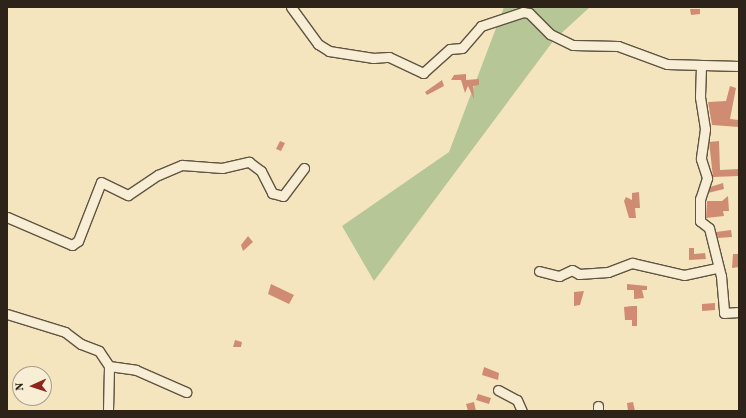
<!DOCTYPE html>
<html>
<head>
<meta charset="utf-8">
<style>
	body { margin:0 }
	#map { position:relative; width:746px; height:418px; overflow:hidden; background:#f5e5bf; font-family:Vollkorn,serif }
	div>[style] { position:absolute }
	.green>* { inset:0; background:#b6c696 }
	.building>* { inset:0; background:#d08c72 }
	.roads { filter:drop-shadow(1px 0 #605442) drop-shadow(-1px 0 #605442) drop-shadow(0 1px #605442) drop-shadow(0 -1px #605442) }
	.minor>* { height:9px; margin:-4.5px; padding:0 4.5px; transform-origin:4.5px; border-radius:4.5px; background:#f8eed5 }
	span { translate:-50% -50%; white-space:nowrap; text-align:center; line-height:1.15; -webkit-text-stroke:3.5px #f8eed5; paint-order:stroke }
	.frame { position:absolute; inset:0; border:8px solid #2e2319; pointer-events:none }
	.north { position:absolute; left:12px; top:366px; width:40px; height:40px; box-sizing:border-box; background:#f8eed5; border:1px solid #a79d8a; border-radius:50%; rotate:267deg; font-size:11px; font-weight:700; line-height:16px; text-align:center; color:#2e2319 }
	.north::after { content:''; display:block; margin:auto; width:14px; height:18px; background:#8f2418; clip-path:polygon(50% 0,100% 100%,50% 72%,0 100%) }
</style>
</head>
<body>
<div id="map">
	<div class="green">
		<div style="clip-path:polygon(504px 7px,590px 7px,554px 40px,374px 281px,342px 226px,449px 152px)"></div>
	</div>
	<div class="building">
		<div style="clip-path:polygon(690px 9px,700px 9px,700px 14px,691px 15px)"></div>
		<div style="clip-path:polygon(466px 74px,466px 80px,479px 79px,479px 85px,473px 86px,474px 99px,468px 86px,465px 93px,461px 80px,451px 80px,454px 75px)"></div>
		<div style="clip-path:polygon(442px 80px,444px 86px,427px 95px,425px 92px)"></div>
		<div style="clip-path:polygon(730px 86px,736px 88px,730px 119px,739px 120px,739px 127px,712px 125px,708px 102px,726px 101px)"></div>
		<div style="clip-path:polygon(280px 141px,285px 143px,281px 151px,276px 149px)"></div>
		<div style="clip-path:polygon(719px 141px,720px 170px,739px 169px,739px 176px,713px 177px,709px 142px)"></div>
		<div style="clip-path:polygon(723px 183px,724px 189px,708px 193px,710px 187px)"></div>
		<div style="clip-path:polygon(639px 192px,640px 208px,635px 208px,636px 218px,629px 218px,624px 201px,626px 197px,632px 200px,632px 193px)"></div>
		<div style="clip-path:polygon(728px 196px,729px 211px,723px 211px,724px 216px,706px 218px,707px 201px,722px 201px)"></div>
		<div style="clip-path:polygon(731px 230px,732px 237px,718px 238px,716px 232px)"></div>
		<div style="clip-path:polygon(248px 236px,253px 242px,243px 251px,241px 245px)"></div>
		<div style="clip-path:polygon(689px 248px,694px 248px,694px 254px,705px 253px,706px 259px,689px 260px)"></div>
		<div style="clip-path:polygon(733px 254px,739px 254px,739px 267px,732px 268px)"></div>
		<div style="clip-path:polygon(271px 284px,294px 295px,289px 304px,268px 294px)"></div>
		<div style="clip-path:polygon(627px 284px,647px 286px,647px 290px,642px 290px,644px 298px,634px 299px,634px 290px,627px 290px)"></div>
		<div style="clip-path:polygon(584px 291px,580px 305px,574px 306px,574px 292px)"></div>
		<div style="clip-path:polygon(715px 303px,715px 310px,702px 311px,702px 304px)"></div>
		<div style="clip-path:polygon(632px 306px,637px 306px,637px 326px,632px 326px,632px 320px,625px 320px,624px 307px)"></div>
		<div style="clip-path:polygon(235px 340px,242px 342px,241px 347px,233px 347px)"></div>
		<div style="clip-path:polygon(484px 367px,499px 373px,498px 380px,482px 375px)"></div>
		<div style="clip-path:polygon(478px 394px,491px 398px,489px 404px,476px 400px)"></div>
		<div style="clip-path:polygon(474px 402px,476px 411px,468px 411px,466px 404px)"></div>
		<div style="clip-path:polygon(633px 402px,635px 411px,628px 411px,627px 403px)"></div>
	</div>
	<div class="roads">
		<div class="minor">
			<div style="left:291px;top:7px;width:46px;rotate:53.9deg"></div>
			<div style="left:318px;top:44px;width:13px;rotate:32deg"></div>
			<div style="left:329px;top:51px;width:45px;rotate:9deg"></div>
			<div style="left:373px;top:58px;width:16px;rotate:-4deg"></div>
			<div style="left:389px;top:57px;width:38px;rotate:25deg"></div>
			<div style="left:423px;top:73px;width:36px;rotate:-42deg"></div>
			<div style="left:450px;top:49px;width:12px;rotate:-5deg"></div>
			<div style="left:462px;top:48px;width:29px;rotate:-49deg"></div>
			<div style="left:481px;top:26px;width:44px;rotate:-18.4deg"></div>
			<div style="left:523px;top:12px;width:6px;rotate:9deg"></div>
			<div style="left:529px;top:13px;width:30px;rotate:45deg"></div>
			<div style="left:550px;top:34px;width:25px;rotate:26deg"></div>
			<div style="left:573px;top:45px;width:45px;rotate:1.3deg"></div>
			<div style="left:618px;top:46px;width:52px;rotate:20.2deg"></div>
			<div style="left:667px;top:64px;width:72px;rotate:1.6deg"></div>
			<div style="left:701px;top:67px;width:30px;rotate:92deg"></div>
			<div style="left:700px;top:97px;width:32px;rotate:81deg"></div>
			<div style="left:705px;top:129px;width:30px;rotate:98deg"></div>
			<div style="left:701px;top:159px;width:20px;rotate:72deg"></div>
			<div style="left:707px;top:178px;width:22px;rotate:108deg"></div>
			<div style="left:700px;top:199px;width:22px;rotate:90deg"></div>
			<div style="left:700px;top:221px;width:11px;rotate:38deg"></div>
			<div style="left:709px;top:228px;width:49px;rotate:76deg"></div>
			<div style="left:721px;top:276px;width:37px;rotate:85deg"></div>
			<div style="left:724px;top:313px;width:15px;rotate:-4deg"></div>
			<div style="left:7px;top:217px;width:71px;rotate:23.3deg"></div>
			<div style="left:72px;top:245px;width:7px;rotate:-34deg"></div>
			<div style="left:78px;top:241px;width:63px;rotate:-68.7deg"></div>
			<div style="left:101px;top:182px;width:30px;rotate:26deg"></div>
			<div style="left:128px;top:195px;width:36px;rotate:-34deg"></div>
			<div style="left:158px;top:175px;width:26px;rotate:-23deg"></div>
			<div style="left:182px;top:165px;width:40px;rotate:4.3deg"></div>
			<div style="left:222px;top:168px;width:28px;rotate:-13deg"></div>
			<div style="left:249px;top:162px;width:15px;rotate:37deg"></div>
			<div style="left:261px;top:171px;width:25px;rotate:63deg"></div>
			<div style="left:272px;top:193px;width:11px;rotate:15deg"></div>
			<div style="left:283px;top:196px;width:35px;rotate:-53deg"></div>
			<div style="left:539px;top:271px;width:21px;rotate:14deg"></div>
			<div style="left:559px;top:276px;width:14px;rotate:-25deg"></div>
			<div style="left:572px;top:270px;width:8px;rotate:30deg"></div>
			<div style="left:579px;top:274px;width:29px;rotate:-4deg"></div>
			<div style="left:608px;top:272px;width:26px;rotate:-21deg"></div>
			<div style="left:632px;top:263px;width:53px;rotate:13deg"></div>
			<div style="left:684px;top:275px;width:35px;rotate:-12deg"></div>
			<div style="left:7px;top:314px;width:61px;rotate:17.2deg"></div>
			<div style="left:65px;top:332px;width:20px;rotate:37deg"></div>
			<div style="left:81px;top:344px;width:19px;rotate:21deg"></div>
			<div style="left:99px;top:351px;width:18px;rotate:56deg"></div>
			<div style="left:498px;top:390px;width:21px;rotate:28deg"></div>
			<div style="left:517px;top:400px;width:12px;rotate:66deg"></div>
			<div style="left:108px;top:411px;width:45px;rotate:-88.7deg"></div>
			<div style="left:109px;top:366px;width:27px;rotate:8deg"></div>
			<div style="left:136px;top:370px;width:55px;rotate:23.7deg"></div>
			<div style="left:598px;top:411px;width:5px;rotate:-90deg"></div>
		</div>
	</div>
	<div class="frame"></div>
	<div class="north">N</div>
</div>
</body>
</html>
